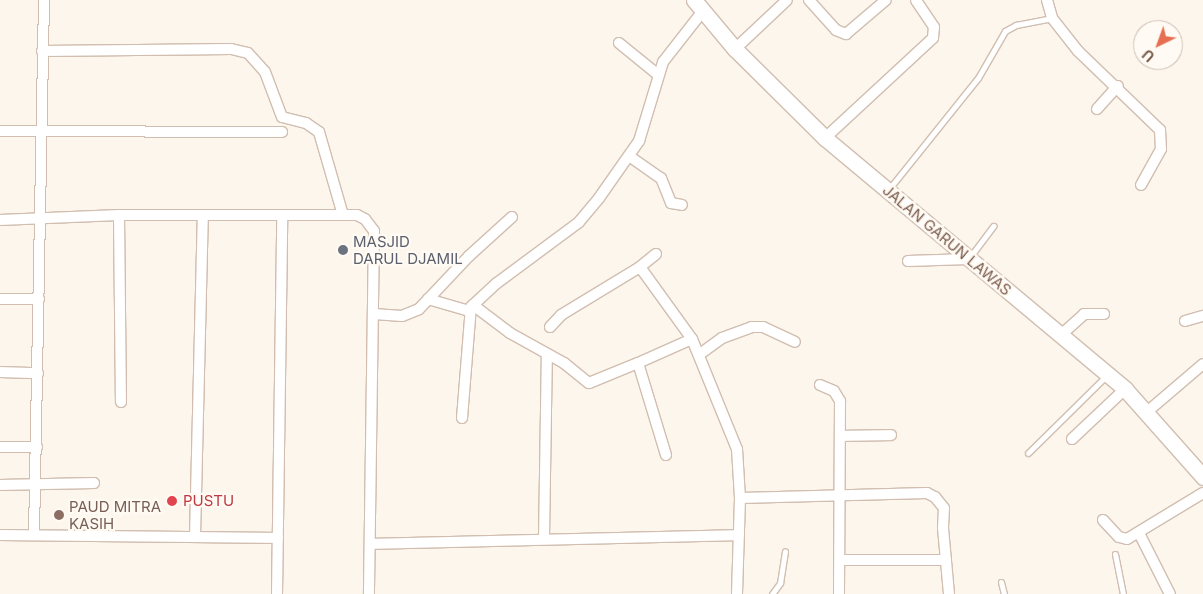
<!DOCTYPE html>
<html>
<head>
<meta charset="utf-8">
<style>
	body { margin:0 }
	#map { position:relative; width:1203px; height:594px; overflow:hidden; background:#fdf6ec; font-family:Inter,sans-serif }
	div>[style] { position:absolute }
	.roads { filter:drop-shadow(1px 0 #d1beb0) drop-shadow(-1px 0 #d1beb0) drop-shadow(0 1px #d1beb0) drop-shadow(0 -1px #d1beb0) }
	.lane>* { height:5px; margin:-2.5px; padding:0 2.5px; transform-origin:2.5px; border-radius:2.5px; background:#fff }
	.street>* { height:10px; margin:-5px; padding:0 5px; transform-origin:5px; border-radius:5px; background:#fff }
	.secondary>* { height:15px; margin:-7.5px; padding:0 7.5px; transform-origin:7.5px; border-radius:7.5px; background:#fff }
	.dots>* { width:14px; height:14px; translate:-50% -50%; box-sizing:border-box; border:2px solid #fffaf3; border-radius:50% }
	span { translate:-50% -50%; white-space:nowrap; text-align:center; line-height:1.15; -webkit-text-stroke:4.5px #fffaf3; paint-order:stroke }
	.street-label { font-size:15px; color:#7a5c4d }
	.worship-label { font-size:15px; color:#5b616d }
	.left { translate:0 -50%; text-align:left }
	.health-label { font-size:15px; color:#be3a42 }
	.education-label { font-size:15px; color:#785e54 }
	.north { position:absolute; left:1133px; top:20px; width:50px; height:50px; box-sizing:border-box; background:#fffaf3; border:1px solid #cabbb1; border-radius:50%; rotate:222deg; font-size:14px; font-weight:700; line-height:20px; text-align:center; color:#7a5c4d }
	.north::after { content:''; display:block; margin:auto; width:18px; height:22px; background:#e76f51; clip-path:polygon(50% 0,100% 100%,50% 72%,0 100%) }
</style>
</head>
<body>
<div id="map">
	<div class="roads">
		<div class="lane">
			<div style="left:889px;top:189px;width:142px;rotate:-51.3deg"></div>
			<div style="left:978px;top:78px;width:54px;rotate:-60.1deg"></div>
			<div style="left:1005px;top:31px;width:13px;rotate:-29deg"></div>
			<div style="left:1016px;top:25px;width:37px;rotate:-11deg"></div>
			<div style="left:970px;top:257px;width:39px;rotate:-53deg"></div>
			<div style="left:1028px;top:453px;width:110px;rotate:-44.6deg"></div>
			<div style="left:1115px;top:554px;width:41px;rotate:78.7deg"></div>
			<div style="left:1001px;top:582px;width:12px;rotate:76deg"></div>
			<div style="left:772px;top:594px;width:14px;rotate:-54deg"></div>
			<div style="left:780px;top:583px;width:32px;rotate:-81deg"></div>
		</div>
		<div class="street">
			<div style="left:809px;top:0;width:40px;rotate:48deg"></div>
			<div style="left:836px;top:30px;width:11px;rotate:22deg"></div>
			<div style="left:846px;top:34px;width:52px;rotate:-40.4deg"></div>
			<div style="left:1047px;top:0;width:19px;rotate:74deg"></div>
			<div style="left:1052px;top:18px;width:42px;rotate:51.8deg"></div>
			<div style="left:1078px;top:51px;width:114px;rotate:43.9deg"></div>
			<div style="left:1160px;top:130px;width:19px;rotate:87deg"></div>
			<div style="left:1161px;top:149px;width:41px;rotate:119.1deg"></div>
			<div style="left:619px;top:43px;width:49px;rotate:39.2deg"></div>
			<div style="left:735px;top:49px;width:71px;rotate:-43.3deg"></div>
			<div style="left:42px;top:51px;width:189px;rotate:-0.6deg"></div>
			<div style="left:231px;top:49px;width:17px;rotate:13deg"></div>
			<div style="left:248px;top:53px;width:25px;rotate:48deg"></div>
			<div style="left:265px;top:72px;width:48px;rotate:69.3deg"></div>
			<div style="left:282px;top:117px;width:25px;rotate:14deg"></div>
			<div style="left:306px;top:123px;width:16px;rotate:35deg"></div>
			<div style="left:319px;top:132px;width:86px;rotate:73.9deg"></div>
			<div style="left:1097px;top:109px;width:31px;rotate:-48deg"></div>
			<div style="left:0;top:131px;width:282px;rotate:0.2deg"></div>
			<div style="left:825px;top:138px;width:147px;rotate:-42.8deg"></div>
			<div style="left:933px;top:38px;width:11px;rotate:-85deg"></div>
			<div style="left:934px;top:27px;width:32px;rotate:-124deg"></div>
			<div style="left:629px;top:156px;width:39px;rotate:35deg"></div>
			<div style="left:661px;top:178px;width:27px;rotate:68deg"></div>
			<div style="left:671px;top:203px;width:11px;rotate:10deg"></div>
			<div style="left:119px;top:215px;width:187px;rotate:89.4deg"></div>
			<div style="left:0;top:220px;width:119px;rotate:-2.4deg"></div>
			<div style="left:119px;top:215px;width:238px"></div>
			<div style="left:357px;top:215px;width:9px;rotate:27deg"></div>
			<div style="left:365px;top:219px;width:15px;rotate:53deg"></div>
			<div style="left:374px;top:231px;width:363px;rotate:90.8deg"></div>
			<div style="left:656px;top:254px;width:21px;rotate:141deg"></div>
			<div style="left:640px;top:267px;width:89px;rotate:54.2deg"></div>
			<div style="left:692px;top:339px;width:119px;rotate:67.8deg"></div>
			<div style="left:737px;top:449px;width:49px;rotate:86.5deg"></div>
			<div style="left:740px;top:498px;width:96px;rotate:91.8deg"></div>
			<div style="left:908px;top:261px;width:60px;rotate:-1.9deg"></div>
			<div style="left:0;top:299px;width:39px"></div>
			<div style="left:428px;top:299px;width:43px;rotate:16.3deg"></div>
			<div style="left:473px;top:305px;width:46px;rotate:37.1deg"></div>
			<div style="left:510px;top:333px;width:62px;rotate:29.1deg"></div>
			<div style="left:564px;top:363px;width:32px;rotate:39deg"></div>
			<div style="left:589px;top:383px;width:53px;rotate:-22.2deg"></div>
			<div style="left:374px;top:314px;width:28px;rotate:4deg"></div>
			<div style="left:402px;top:316px;width:18px;rotate:-22deg"></div>
			<div style="left:419px;top:309px;width:73px;rotate:-46.7deg"></div>
			<div style="left:469px;top:256px;width:58px;rotate:-42.2deg"></div>
			<div style="left:1185px;top:321px;width:19px;rotate:-16deg"></div>
			<div style="left:550px;top:327px;width:16px;rotate:-47deg"></div>
			<div style="left:561px;top:315px;width:92px;rotate:-31.3deg"></div>
			<div style="left:1062px;top:334px;width:30px;rotate:-42deg"></div>
			<div style="left:1084px;top:314px;width:20px"></div>
			<div style="left:700px;top:354px;width:27px;rotate:-36deg"></div>
			<div style="left:722px;top:338px;width:32px;rotate:-20deg"></div>
			<div style="left:752px;top:327px;width:11px"></div>
			<div style="left:763px;top:327px;width:35px;rotate:25deg"></div>
			<div style="left:0;top:372px;width:38px;rotate:2deg"></div>
			<div style="left:820px;top:385px;width:15px;rotate:23deg"></div>
			<div style="left:834px;top:391px;width:12px;rotate:59deg"></div>
			<div style="left:840px;top:401px;width:193px;rotate:90.3deg"></div>
			<div style="left:1148px;top:411px;width:72px;rotate:-40.5deg"></div>
			<div style="left:462px;top:418px;width:111px;rotate:-85.4deg"></div>
			<div style="left:471px;top:307px;width:35px;rotate:-43deg"></div>
			<div style="left:497px;top:283px;width:102px;rotate:-36.6deg"></div>
			<div style="left:579px;top:222px;width:31px;rotate:-50deg"></div>
			<div style="left:599px;top:198px;width:70px;rotate:-54.9deg"></div>
			<div style="left:639px;top:141px;width:83px;rotate:-73.1deg"></div>
			<div style="left:663px;top:62px;width:63px;rotate:-52deg"></div>
			<div style="left:841px;top:436px;width:50px;rotate:-1.1deg"></div>
			<div style="left:1072px;top:439px;width:73px;rotate:-43.3deg"></div>
			<div style="left:0;top:447px;width:37px"></div>
			<div style="left:666px;top:455px;width:96px;rotate:-106.9deg"></div>
			<div style="left:638px;top:363px;width:59px;rotate:-24deg"></div>
			<div style="left:0;top:485px;width:94px;rotate:-1.2deg"></div>
			<div style="left:740px;top:498px;width:187px;rotate:-1.5deg"></div>
			<div style="left:927px;top:493px;width:9px;rotate:27deg"></div>
			<div style="left:935px;top:497px;width:14px;rotate:51deg"></div>
			<div style="left:944px;top:508px;width:20px;rotate:93deg"></div>
			<div style="left:943px;top:528px;width:66px;rotate:84.8deg"></div>
			<div style="left:1103px;top:520px;width:23px;rotate:47deg"></div>
			<div style="left:1119px;top:537px;width:8px;rotate:14deg"></div>
			<div style="left:1127px;top:539px;width:89px;rotate:-31.2deg"></div>
			<div style="left:1139px;top:533px;width:68px;rotate:63.1deg"></div>
			<div style="left:0;top:535px;width:278px;rotate:0.6deg"></div>
			<div style="left:34px;top:535px;width:535px;rotate:-88.93deg"></div>
			<div style="left:195px;top:536px;width:321px;rotate:-88.6deg"></div>
			<div style="left:544px;top:538px;width:182px;rotate:-89.1deg"></div>
			<div style="left:371px;top:544px;width:368px;rotate:-1.4deg"></div>
			<div style="left:840px;top:560px;width:106px"></div>
			<div style="left:277px;top:594px;width:379px;rotate:-89.2deg"></div>
		</div>
		<div class="secondary">
			<div style="left:694px;top:0;width:64px;rotate:50.1deg"></div>
			<div style="left:735px;top:49px;width:127px;rotate:44.7deg"></div>
			<div style="left:825px;top:138px;width:391px;rotate:39.9deg"></div>
			<div style="left:1125px;top:389px;width:118px;rotate:48.4deg"></div>
		</div>
	</div>
	<div class="dots">
		<div style="left:343px;top:250px;background:#6b7280"></div>
		<div style="left:172px;top:501px;background:#e0444e"></div>
		<div style="left:59px;top:515px;background:#8d6e63"></div>
	</div>
	<div class="street-label">
		<span style="left:947px;top:240px;rotate:40deg">JALAN GARUN LAWAS</span>
	</div>
	<div class="worship-label">
		<span class="left" style="left:353px;top:250px">MASJID<br>DARUL DJAMIL</span>
	</div>
	<div class="health-label">
		<span class="left" style="left:183px;top:501px">PUSTU</span>
	</div>
	<div class="education-label">
		<span class="left" style="left:69px;top:515px">PAUD MITRA<br>KASIH</span>
	</div>
	<div class="north">U</div>
</div>
</body>
</html>
